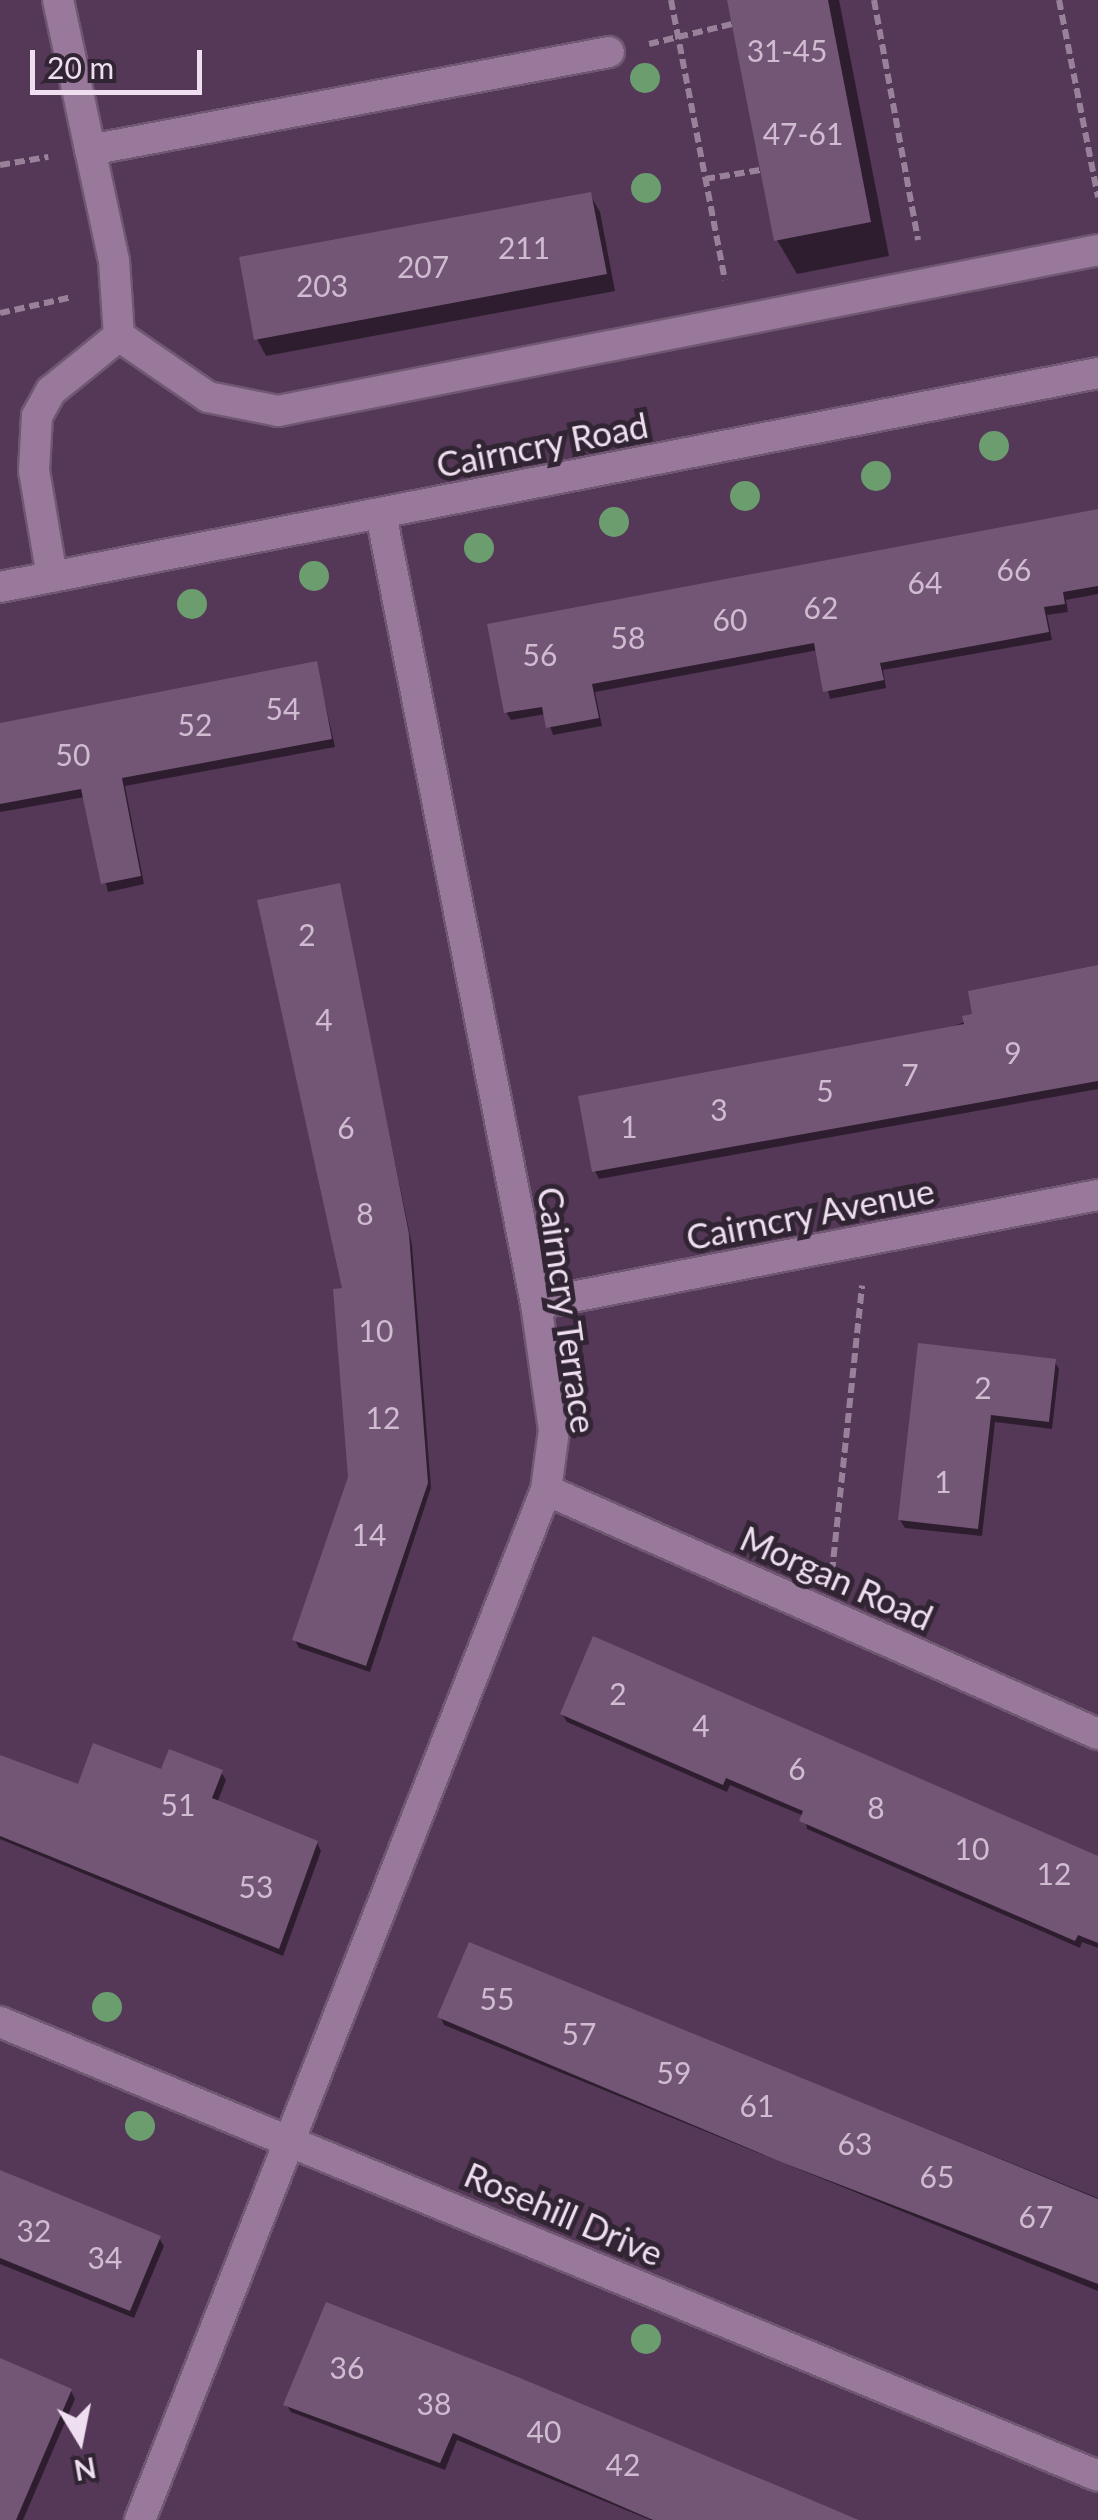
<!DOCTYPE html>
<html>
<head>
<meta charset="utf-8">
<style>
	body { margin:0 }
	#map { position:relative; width:1098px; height:2520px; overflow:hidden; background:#553857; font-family:Lato,sans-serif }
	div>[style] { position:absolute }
	.shadow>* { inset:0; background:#0007 }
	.building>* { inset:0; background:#735575 }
	.path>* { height:6px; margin-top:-3px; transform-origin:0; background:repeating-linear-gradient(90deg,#99819a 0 10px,transparent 0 15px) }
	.roads { filter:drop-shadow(2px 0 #705872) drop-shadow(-2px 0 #705872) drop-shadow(0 2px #705872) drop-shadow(0 -2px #705872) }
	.minor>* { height:30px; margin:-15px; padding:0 15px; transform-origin:15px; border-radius:15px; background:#99799b }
	.trees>* { width:30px; height:30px; margin:-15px; border-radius:50%; background:#6b9d6e }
	span { translate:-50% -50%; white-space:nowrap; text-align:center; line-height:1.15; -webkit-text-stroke:10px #322533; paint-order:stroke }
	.number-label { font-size:30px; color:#d0bcd1 }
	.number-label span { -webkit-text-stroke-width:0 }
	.street-label { font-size:35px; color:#efdef0 }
	.north { position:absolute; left:30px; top:2390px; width:100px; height:100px; -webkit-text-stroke:8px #322533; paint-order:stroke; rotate:170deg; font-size:28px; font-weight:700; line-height:40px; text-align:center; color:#efdef0 }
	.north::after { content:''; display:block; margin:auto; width:35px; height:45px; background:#efdef0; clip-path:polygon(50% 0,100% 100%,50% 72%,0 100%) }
	.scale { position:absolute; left:30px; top:50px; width:172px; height:45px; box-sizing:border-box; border:5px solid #efdef0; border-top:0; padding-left:12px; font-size:30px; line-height:35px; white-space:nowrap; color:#efdef0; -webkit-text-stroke:8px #322533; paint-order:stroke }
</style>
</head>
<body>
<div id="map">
	<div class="shadow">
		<div style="clip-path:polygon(730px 0,839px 0,889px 256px,797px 274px,777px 240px)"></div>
		<div style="clip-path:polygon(590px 195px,600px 212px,615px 291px,266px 356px,257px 339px)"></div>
		<div style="clip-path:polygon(1098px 509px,1098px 594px,1066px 600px,1068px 612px,1047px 615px,1052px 640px,883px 670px,886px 688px,830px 699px,818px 650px,595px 692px,602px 726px,553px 735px,546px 714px,511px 720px,506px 712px)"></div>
		<div style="clip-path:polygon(316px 663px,335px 747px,125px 786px,144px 884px,108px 892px,85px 797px,0 812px,0 727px)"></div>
		<div style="clip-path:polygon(338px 886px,412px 1245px,431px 1488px,370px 1672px,299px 1648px,295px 1640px,350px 1477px)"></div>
		<div style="clip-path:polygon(1098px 968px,1098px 1089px,599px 1179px,595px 1171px)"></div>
		<div style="clip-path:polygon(920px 1346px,1054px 1361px,1059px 1369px,1052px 1429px,995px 1422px,982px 1536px,905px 1528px,900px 1520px)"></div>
		<div style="clip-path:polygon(562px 1714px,1098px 1861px,1098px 1948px,1082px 1942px,1080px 1948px,807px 1829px,804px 1816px,730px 1785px,727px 1792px,567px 1722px)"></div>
		<div style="clip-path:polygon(0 1758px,80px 1787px,162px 1773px,221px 1772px,226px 1780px,217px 1803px,317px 1843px,321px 1851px,283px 1956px,0 1839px)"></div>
		<div style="clip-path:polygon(470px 1945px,1098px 2198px,1098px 2291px,444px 2025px,440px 2016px)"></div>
		<div style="clip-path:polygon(0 2173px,159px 2238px,164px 2246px,134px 2318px,0 2264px)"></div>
		<div style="clip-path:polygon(327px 2305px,859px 2520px,650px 2520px,457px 2440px,445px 2470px,291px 2412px,286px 2404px)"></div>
		<div style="clip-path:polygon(0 2374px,71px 2391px,75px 2399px,23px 2520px,0 2520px)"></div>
	</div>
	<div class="building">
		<div style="clip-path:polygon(727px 0,828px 0,871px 222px,774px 241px)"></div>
		<div style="clip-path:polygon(591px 192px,607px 274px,254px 340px,239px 257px)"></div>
		<div style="clip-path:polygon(1098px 509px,1098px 586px,1063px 592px,1065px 604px,1044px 607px,1049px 632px,880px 663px,884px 680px,823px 692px,814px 643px,592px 684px,599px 718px,546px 728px,542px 707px,504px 713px,487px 624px)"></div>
		<div style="clip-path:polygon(317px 661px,332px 739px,122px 778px,141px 876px,101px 884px,81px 789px,0 804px,0 723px)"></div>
		<div style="clip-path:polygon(340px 883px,409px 1234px,428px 1483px,366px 1666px,292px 1640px,348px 1477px,333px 1289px,342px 1288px,257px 900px)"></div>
		<div style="clip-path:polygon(1098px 965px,1098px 1081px,592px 1172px,578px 1096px,964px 1024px,962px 1016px,972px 1014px,968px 991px)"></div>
		<div style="clip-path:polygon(918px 1343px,1056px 1359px,1049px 1422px,991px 1415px,978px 1529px,898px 1520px)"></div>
		<div style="clip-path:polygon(593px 1636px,1098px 1856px,1098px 1943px,1078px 1935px,1075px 1941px,799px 1821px,803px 1811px,726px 1778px,723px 1785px,560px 1714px)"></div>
		<div style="clip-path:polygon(93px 1743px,161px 1769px,169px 1749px,223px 1770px,212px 1798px,318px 1841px,279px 1949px,0 1836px,0 1755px,78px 1784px)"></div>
		<div style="clip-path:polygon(469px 1942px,1098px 2199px,1098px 2284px,781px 2162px,437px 2017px)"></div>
		<div style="clip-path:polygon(0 2170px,161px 2236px,130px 2311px,0 2258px)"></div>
		<div style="clip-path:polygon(326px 2302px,520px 2378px,859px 2520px,653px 2520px,453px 2433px,440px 2463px,283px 2405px)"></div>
		<div style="clip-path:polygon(0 2358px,72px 2389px,16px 2520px,0 2520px)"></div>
	</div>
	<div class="path">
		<div style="left:671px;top:0;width:285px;rotate:79.1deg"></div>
		<div style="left:874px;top:0;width:244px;rotate:79.6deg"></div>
		<div style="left:1059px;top:0;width:201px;rotate:78.8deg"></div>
		<div style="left:649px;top:44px;width:85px;rotate:-13.5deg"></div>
		<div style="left:0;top:165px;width:49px;rotate:-9.5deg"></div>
		<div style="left:705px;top:179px;width:56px;rotate:-9.3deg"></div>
		<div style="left:0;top:313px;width:74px;rotate:-12.5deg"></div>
		<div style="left:832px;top:1572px;width:288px;rotate:-84deg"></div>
	</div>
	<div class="roads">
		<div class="minor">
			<div style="left:90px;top:150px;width:528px;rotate:-10.69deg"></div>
			<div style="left:119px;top:336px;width:108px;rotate:34.4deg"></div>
			<div style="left:208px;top:397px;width:71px;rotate:11.3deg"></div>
			<div style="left:278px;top:411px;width:836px;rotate:-11.11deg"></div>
			<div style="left:52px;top:577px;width:108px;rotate:-99.6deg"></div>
			<div style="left:34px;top:471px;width:55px;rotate:-86.9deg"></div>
			<div style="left:37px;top:416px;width:29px;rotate:-61deg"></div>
			<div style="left:51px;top:391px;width:87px;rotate:-39deg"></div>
			<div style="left:119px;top:336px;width:75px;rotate:-93.8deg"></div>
			<div style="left:114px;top:261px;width:267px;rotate:-102.1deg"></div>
			<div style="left:0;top:587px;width:1119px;rotate:-11.03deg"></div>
			<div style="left:536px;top:1304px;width:572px;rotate:-10.98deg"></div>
			<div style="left:546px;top:1490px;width:604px;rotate:23.85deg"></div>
			<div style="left:0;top:2022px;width:1188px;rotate:22.46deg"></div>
			<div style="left:140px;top:2520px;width:1107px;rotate:-68.49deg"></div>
			<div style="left:546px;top:1490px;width:61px;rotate:-82.4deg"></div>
			<div style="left:554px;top:1430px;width:127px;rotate:-98.1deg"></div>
			<div style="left:536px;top:1304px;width:805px;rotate:-101.1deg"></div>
		</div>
	</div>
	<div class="trees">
		<div style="left:645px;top:78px"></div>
		<div style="left:646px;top:188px"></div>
		<div style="left:994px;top:446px"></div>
		<div style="left:876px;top:476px"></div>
		<div style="left:745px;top:496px"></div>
		<div style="left:614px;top:522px"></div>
		<div style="left:479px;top:548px"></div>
		<div style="left:314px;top:576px"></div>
		<div style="left:192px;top:604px"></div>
		<div style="left:107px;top:2007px"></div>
		<div style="left:140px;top:2126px"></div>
		<div style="left:646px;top:2339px"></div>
	</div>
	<div class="number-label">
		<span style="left:787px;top:50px">31-45</span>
		<span style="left:803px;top:133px">47-61</span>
		<span style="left:524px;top:247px">211</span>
		<span style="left:423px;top:266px">207</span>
		<span style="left:322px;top:285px">203</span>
		<span style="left:1014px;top:569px">66</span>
		<span style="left:925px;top:582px">64</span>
		<span style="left:821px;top:607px">62</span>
		<span style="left:730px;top:619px">60</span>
		<span style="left:628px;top:637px">58</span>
		<span style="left:540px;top:654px">56</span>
		<span style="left:283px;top:708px">54</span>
		<span style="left:195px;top:724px">52</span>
		<span style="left:73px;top:754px">50</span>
		<span style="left:307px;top:934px">2</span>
		<span style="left:324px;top:1019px">4</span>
		<span style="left:1013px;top:1052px">9</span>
		<span style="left:910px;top:1074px">7</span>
		<span style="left:825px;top:1090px">5</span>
		<span style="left:719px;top:1109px">3</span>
		<span style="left:629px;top:1126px">1</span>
		<span style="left:346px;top:1127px">6</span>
		<span style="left:365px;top:1213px">8</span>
		<span style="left:376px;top:1330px">10</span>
		<span style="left:983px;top:1387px">2</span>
		<span style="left:383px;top:1417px">12</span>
		<span style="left:943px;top:1481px">1</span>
		<span style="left:369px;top:1534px">14</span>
		<span style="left:618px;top:1693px">2</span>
		<span style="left:701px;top:1725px">4</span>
		<span style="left:797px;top:1768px">6</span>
		<span style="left:178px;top:1804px">51</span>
		<span style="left:876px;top:1807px">8</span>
		<span style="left:972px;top:1848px">10</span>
		<span style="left:1054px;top:1873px">12</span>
		<span style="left:256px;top:1886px">53</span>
		<span style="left:497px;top:1998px">55</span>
		<span style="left:579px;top:2033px">57</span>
		<span style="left:674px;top:2072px">59</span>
		<span style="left:757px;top:2105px">61</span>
		<span style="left:855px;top:2143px">63</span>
		<span style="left:937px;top:2176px">65</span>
		<span style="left:1036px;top:2216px">67</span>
		<span style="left:34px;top:2230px">32</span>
		<span style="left:105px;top:2257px">34</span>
		<span style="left:347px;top:2367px">36</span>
		<span style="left:434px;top:2403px">38</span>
		<span style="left:544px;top:2431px">40</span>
		<span style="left:623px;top:2464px">42</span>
	</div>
	<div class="street-label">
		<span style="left:542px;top:444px;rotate:-11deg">Cairncry Road</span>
		<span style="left:810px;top:1213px;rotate:-11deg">Cairncry Avenue</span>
		<span style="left:568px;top:1310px;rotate:82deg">Cairncry Terrace</span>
		<span style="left:837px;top:1577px;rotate:24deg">Morgan Road</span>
		<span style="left:564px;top:2213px;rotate:23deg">Rosehill Drive</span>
	</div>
	<div class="north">N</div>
	<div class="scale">20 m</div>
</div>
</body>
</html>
